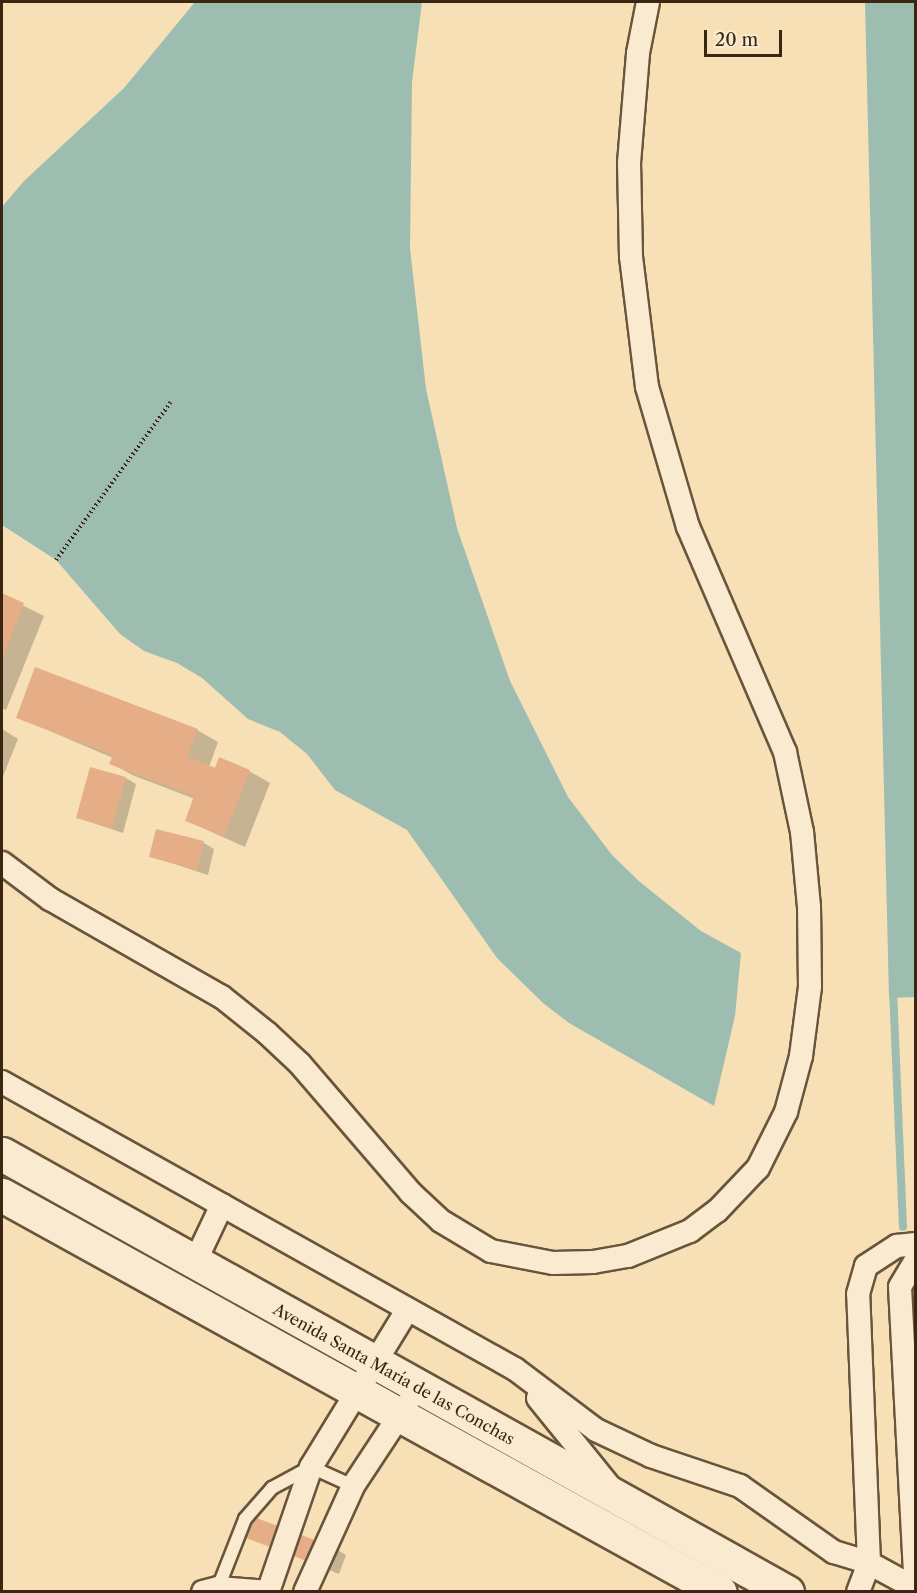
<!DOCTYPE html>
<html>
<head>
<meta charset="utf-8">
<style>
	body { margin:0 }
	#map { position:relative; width:917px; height:1593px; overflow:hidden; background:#f8e0b6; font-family:"Libre Caslon Text",serif }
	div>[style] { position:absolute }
	.water>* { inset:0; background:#9dbdb1 }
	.shadow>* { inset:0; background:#0003 }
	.stream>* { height:8px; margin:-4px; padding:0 4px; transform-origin:4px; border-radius:4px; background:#9dbdb1 }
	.building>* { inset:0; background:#e6ae87 }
	.path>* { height:4px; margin-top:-2px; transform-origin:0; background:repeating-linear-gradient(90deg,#392712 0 1.5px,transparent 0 4.5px) }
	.roads { filter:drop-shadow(2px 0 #69553b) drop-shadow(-2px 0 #69553b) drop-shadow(0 2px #69553b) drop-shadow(0 -2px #69553b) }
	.service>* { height:12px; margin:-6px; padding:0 6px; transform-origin:6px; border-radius:6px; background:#faebd0 }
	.minor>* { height:22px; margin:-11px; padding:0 11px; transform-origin:11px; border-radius:11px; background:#faebd0 }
	.secondary>* { height:33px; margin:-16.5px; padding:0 16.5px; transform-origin:16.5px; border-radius:16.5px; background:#faebd0 }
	span { translate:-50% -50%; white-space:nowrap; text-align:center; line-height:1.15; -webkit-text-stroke:4.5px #faebd0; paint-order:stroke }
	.street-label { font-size:16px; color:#392712 }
	.frame { position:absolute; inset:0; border:3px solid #392712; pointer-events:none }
	.scale { position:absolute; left:704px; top:30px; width:78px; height:27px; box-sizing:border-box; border:3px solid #392712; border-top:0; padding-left:8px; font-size:18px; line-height:21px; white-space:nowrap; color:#392712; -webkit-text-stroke:4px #faebd0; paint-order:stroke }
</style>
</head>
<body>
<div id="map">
	<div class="water">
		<div style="clip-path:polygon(195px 2px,422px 2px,412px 82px,410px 248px,426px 389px,457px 528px,510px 681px,568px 797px,612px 855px,640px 882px,701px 931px,741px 953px,735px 1016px,714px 1106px,569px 1023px,543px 1003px,497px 958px,407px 830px,335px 790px,307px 754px,280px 732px,248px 719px,202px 678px,177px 663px,144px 651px,120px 634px,56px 560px,2px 525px,2px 207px,24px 181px,124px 88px)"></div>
		<div style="clip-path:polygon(865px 2px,915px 2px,915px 997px,889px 998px)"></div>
	</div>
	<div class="shadow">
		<div style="clip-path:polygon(2px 595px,44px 616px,6px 710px,2px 708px)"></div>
		<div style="clip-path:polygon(17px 717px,197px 730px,218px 742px,209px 767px,249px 771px,270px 783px,245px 847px,187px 821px,195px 799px,132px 775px,111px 763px,113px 758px)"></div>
		<div style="clip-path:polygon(2px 729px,18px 739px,2px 779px)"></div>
		<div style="clip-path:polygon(126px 778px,136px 784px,123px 833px,78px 818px)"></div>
		<div style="clip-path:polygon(204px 843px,214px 849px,208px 875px,150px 856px)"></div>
		<div style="clip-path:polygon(248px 1537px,336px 1549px,346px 1555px,339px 1574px)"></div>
	</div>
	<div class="stream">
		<div style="left:893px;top:989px;width:238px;rotate:87.6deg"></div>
	</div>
	<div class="building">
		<div style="clip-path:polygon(2px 593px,24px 603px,2px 659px)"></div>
		<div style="clip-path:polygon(35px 667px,198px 729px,187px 757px,215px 768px,219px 757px,250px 770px,224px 836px,185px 821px,194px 796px,109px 764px,113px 755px,16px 718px)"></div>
		<div style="clip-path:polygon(90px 767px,126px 777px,112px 828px,76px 818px)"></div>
		<div style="clip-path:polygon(156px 829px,204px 841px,197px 870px,149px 857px)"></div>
		<div style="clip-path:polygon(254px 1517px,336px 1548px,328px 1569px,246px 1538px)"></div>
	</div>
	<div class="path">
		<div style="left:56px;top:560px;width:195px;rotate:-54deg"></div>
	</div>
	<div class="roads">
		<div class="service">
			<div style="left:218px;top:1588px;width:74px;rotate:-68.6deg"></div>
			<div style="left:245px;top:1519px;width:41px;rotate:-48.9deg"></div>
			<div style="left:272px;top:1488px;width:44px;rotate:-28.3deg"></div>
			<div style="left:311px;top:1467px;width:46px;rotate:24.3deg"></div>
		</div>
		<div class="minor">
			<div style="left:2px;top:863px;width:60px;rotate:36.9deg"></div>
			<div style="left:50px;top:899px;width:198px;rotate:29.7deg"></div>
			<div style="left:222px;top:997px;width:58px;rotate:38.7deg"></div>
			<div style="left:267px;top:1033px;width:45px;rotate:43.2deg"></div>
			<div style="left:300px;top:1064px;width:170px;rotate:49.3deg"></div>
			<div style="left:411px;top:1193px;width:41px;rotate:43deg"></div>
			<div style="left:441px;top:1221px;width:58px;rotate:31deg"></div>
			<div style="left:491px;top:1251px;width:63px;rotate:11deg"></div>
			<div style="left:553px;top:1263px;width:40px;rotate:-1.4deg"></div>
			<div style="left:593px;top:1262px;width:36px;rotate:-10deg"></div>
			<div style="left:628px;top:1256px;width:67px;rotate:-22deg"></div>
			<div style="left:690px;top:1231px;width:34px;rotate:-37deg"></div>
			<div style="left:717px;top:1211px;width:59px;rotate:-46.4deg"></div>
			<div style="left:758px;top:1168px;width:63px;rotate:-63.4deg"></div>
			<div style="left:786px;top:1112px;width:58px;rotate:-75deg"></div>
			<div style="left:801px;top:1056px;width:70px;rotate:-82.6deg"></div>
			<div style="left:810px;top:987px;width:80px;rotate:-90.7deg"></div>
			<div style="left:809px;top:907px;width:75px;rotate:-95.3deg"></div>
			<div style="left:802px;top:832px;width:82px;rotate:-102deg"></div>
			<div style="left:785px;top:752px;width:245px;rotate:-113.3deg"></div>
			<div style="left:688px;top:527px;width:146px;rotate:-106.3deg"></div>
			<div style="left:647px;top:387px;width:131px;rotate:-97deg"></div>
			<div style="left:631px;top:257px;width:94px;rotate:-91.2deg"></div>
			<div style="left:629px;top:163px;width:110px;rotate:-85.3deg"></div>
			<div style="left:638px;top:53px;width:52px;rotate:-78.9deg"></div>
			<div style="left:2px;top:1082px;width:588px;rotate:29.23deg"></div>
			<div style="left:515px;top:1369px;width:101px;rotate:37deg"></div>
			<div style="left:596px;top:1430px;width:61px;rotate:25.3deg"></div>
			<div style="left:651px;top:1456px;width:94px;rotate:18.6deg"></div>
			<div style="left:740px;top:1486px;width:115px;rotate:35.1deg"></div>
			<div style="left:834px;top:1552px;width:37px;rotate:17deg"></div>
			<div style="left:869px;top:1563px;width:52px;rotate:28.5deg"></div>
			<div style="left:916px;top:1260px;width:31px;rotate:121deg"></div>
			<div style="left:900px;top:1287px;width:303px;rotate:87deg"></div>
			<div style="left:195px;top:1262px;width:63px;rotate:-64.7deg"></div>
			<div style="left:538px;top:1398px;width:114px;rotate:51deg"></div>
			<div style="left:203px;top:1592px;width:16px;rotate:-15deg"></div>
			<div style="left:218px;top:1588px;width:51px;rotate:4.5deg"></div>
			<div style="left:268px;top:1592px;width:132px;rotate:-71deg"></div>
			<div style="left:311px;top:1467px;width:185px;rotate:-58.5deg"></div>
			<div style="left:305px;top:1592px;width:116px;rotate:-65.6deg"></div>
			<div style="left:353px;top:1486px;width:98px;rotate:-56.6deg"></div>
			<div style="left:858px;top:1592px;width:31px;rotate:-69deg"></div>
			<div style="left:869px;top:1563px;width:269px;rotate:-92.3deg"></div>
			<div style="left:858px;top:1294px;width:29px;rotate:-74deg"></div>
			<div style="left:866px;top:1266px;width:37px;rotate:-33deg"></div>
			<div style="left:897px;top:1246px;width:19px;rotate:-6deg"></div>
		</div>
		<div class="secondary">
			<div style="left:2px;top:1154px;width:899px;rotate:29.16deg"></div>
			<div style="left:2px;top:1195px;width:820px;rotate:28.94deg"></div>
		</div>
	</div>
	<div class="street-label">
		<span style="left:394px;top:1374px;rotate:29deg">Avenida Santa María de las Conchas</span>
	</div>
	<div class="frame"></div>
	<div class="scale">20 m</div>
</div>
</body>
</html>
